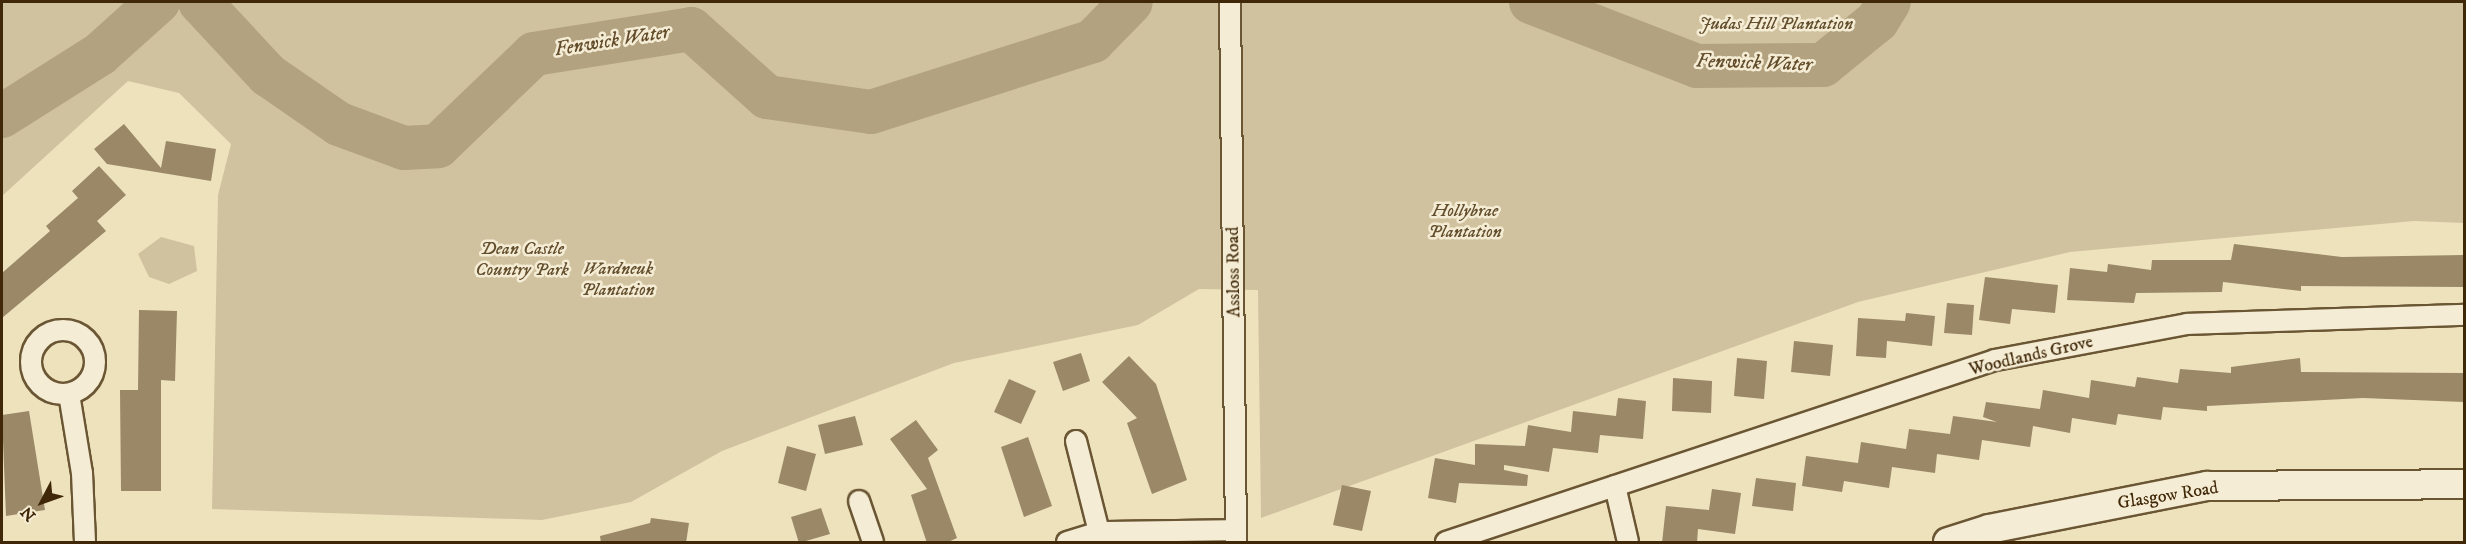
<!DOCTYPE html>
<html>
<head>
<meta charset="utf-8">
<style>
	body { margin:0 }
	#map { position:relative; width:2466px; height:544px; overflow:hidden; background:#eee2bd; font-family:"IM FELL DW Pica",serif }
	div>[style] { position:absolute }
	.green>* { inset:0; background:#d0c29e }
	.river>* { height:44px; margin:-22px; padding:0 22px; transform-origin:22px; border-radius:22px; background:#b2a27f }
	.building>* { inset:0; background:#9a8866 }
	.roads { filter:drop-shadow(2px 0 #6b5634) drop-shadow(-2px 0 #6b5634) drop-shadow(0 2px #6b5634) drop-shadow(0 -2px #6b5634) }
	.street>* { height:20px; margin:-10px; padding:0 10px; transform-origin:10px; border-radius:10px; background:#f4ecd4 }
	.street>.ring { margin:-10px; padding:0; box-sizing:content-box; background:none; border:20px solid #f4ecd4; border-radius:50% }
	.secondary>* { height:28px; margin:-14px; padding:0 14px; transform-origin:14px; border-radius:14px; background:#f4ecd4 }
	span { translate:-50% -50%; white-space:nowrap; text-align:center; line-height:1.15; -webkit-text-stroke:5px #f4ecd4; paint-order:stroke }
	.park-label { font-size:18px; color:#634e2d; font-style:italic }
	.street-label { font-size:18px; color:#3f2707 }
	.water-label { font-size:20px; color:#624c2b; font-style:italic }
	.frame { position:absolute; inset:0; border:3px solid #3f2707; pointer-events:none }
	.north { position:absolute; left:12px; top:472px; width:60px; height:60px; -webkit-text-stroke:4px #f4ecd4; paint-order:stroke; rotate:229deg; font-size:16px; font-weight:700; line-height:24px; text-align:center; color:#3f2707 }
	.north::after { content:''; display:block; margin:auto; width:21px; height:27px; background:#3f2707; clip-path:polygon(50% 0,100% 100%,50% 72%,0 100%) }
</style>
</head>
<body>
<div id="map">
	<div class="green">
		<div style="clip-path:polygon(2px 2px,2464px 2px,2464px 223px,2414px 221px,2070px 252px,1858px 302px,1261px 518px,1258px 290px,1199px 289px,1138px 325px,954px 363px,722px 451px,631px 502px,542px 520px,212px 509px,218px 195px,231px 144px,179px 93px,128px 81px,2px 196px)"></div>
		<div style="clip-path:polygon(161px 237px,194px 246px,197px 271px,169px 284px,149px 277px,138px 254px)"></div>
	</div>
	<div class="river">
		<div style="left:200px;top:2px;width:100px;rotate:47deg"></div>
		<div style="left:268px;top:75px;width:86px;rotate:34.6deg"></div>
		<div style="left:339px;top:124px;width:69px;rotate:20.3deg"></div>
		<div style="left:404px;top:148px;width:34px;rotate:-3deg"></div>
		<div style="left:438px;top:146px;width:133px;rotate:-43.8deg"></div>
		<div style="left:534px;top:54px;width:159px;rotate:-9deg"></div>
		<div style="left:691px;top:29px;width:102px;rotate:41.8deg"></div>
		<div style="left:767px;top:97px;width:105px;rotate:8.2deg"></div>
		<div style="left:871px;top:112px;width:233px;rotate:-17.7deg"></div>
		<div style="left:1093px;top:41px;width:54px;rotate:-45.7deg"></div>
		<div style="left:1531px;top:2px;width:178px;rotate:21.1deg"></div>
		<div style="left:1697px;top:66px;width:126px;rotate:-0.5deg"></div>
		<div style="left:1823px;top:65px;width:70px;rotate:-39.2deg"></div>
		<div style="left:1877px;top:21px;width:22px;rotate:-58deg"></div>
		<div style="left:2px;top:116px;width:116px;rotate:-32.3deg"></div>
		<div style="left:100px;top:54px;width:78px;rotate:-41.9deg"></div>
	</div>
	<div class="building">
		<div style="clip-path:polygon(124px 124px,161px 168px,166px 141px,216px 149px,211px 181px,107px 164px,94px 149px)"></div>
		<div style="clip-path:polygon(99px 166px,126px 195px,97px 221px,106px 231px,2px 318px,2px 273px,50px 231px,46px 226px,78px 198px,72px 191px)"></div>
		<div style="clip-path:polygon(2234px 244px,2342px 257px,2464px 255px,2464px 287px,2301px 286px,2301px 291px,2223px 282px,2222px 292px,2136px 293px,2134px 303px,2067px 300px,2070px 268px,2107px 272px,2108px 264px,2151px 270px,2152px 260px,2231px 260px)"></div>
		<div style="clip-path:polygon(1985px 277px,2058px 285px,2055px 313px,2012px 309px,2010px 324px,1979px 320px)"></div>
		<div style="clip-path:polygon(1947px 303px,1974px 305px,1972px 335px,1944px 333px)"></div>
		<div style="clip-path:polygon(139px 310px,177px 311px,175px 381px,161px 380px,161px 491px,121px 491px,120px 390px,138px 390px)"></div>
		<div style="clip-path:polygon(1906px 313px,1935px 316px,1932px 346px,1887px 341px,1886px 358px,1856px 356px,1858px 318px,1905px 321px)"></div>
		<div style="clip-path:polygon(1794px 341px,1833px 345px,1830px 376px,1791px 372px)"></div>
		<div style="clip-path:polygon(1081px 353px,1090px 381px,1063px 391px,1053px 362px)"></div>
		<div style="clip-path:polygon(1129px 356px,1156px 384px,1187px 480px,1152px 494px,1127px 423px,1137px 418px,1102px 382px)"></div>
		<div style="clip-path:polygon(1737px 358px,1767px 361px,1764px 399px,1734px 396px)"></div>
		<div style="clip-path:polygon(2300px 358px,2301px 372px,2464px 373px,2464px 402px,2363px 398px,2207px 406px,2207px 411px,2163px 407px,2161px 420px,2118px 414px,2116px 425px,2072px 418px,2070px 433px,2033px 426px,2030px 447px,1982px 440px,1979px 460px,1937px 454px,1935px 473px,1892px 467px,1889px 488px,1844px 481px,1842px 492px,1802px 486px,1806px 456px,1858px 463px,1861px 442px,1906px 449px,1909px 429px,1950px 434px,1953px 416px,1997px 422px,1983px 417px,1986px 402px,2040px 409px,2043px 390px,2089px 398px,2091px 380px,2135px 387px,2137px 377px,2178px 383px,2180px 369px,2231px 373px,2231px 367px)"></div>
		<div style="clip-path:polygon(1673px 378px,1712px 381px,1711px 413px,1672px 411px)"></div>
		<div style="clip-path:polygon(1009px 379px,1036px 391px,1021px 424px,994px 412px)"></div>
		<div style="clip-path:polygon(1618px 398px,1646px 401px,1643px 439px,1600px 435px,1598px 453px,1553px 448px,1549px 472px,1504px 465px,1504px 470px,1528px 475px,1527px 486px,1459px 483px,1456px 503px,1428px 498px,1435px 458px,1475px 465px,1475px 444px,1525px 446px,1528px 425px,1571px 432px,1573px 411px,1616px 416px)"></div>
		<div style="clip-path:polygon(29px 411px,45px 510px,6px 516px,2px 415px)"></div>
		<div style="clip-path:polygon(855px 416px,863px 445px,825px 454px,818px 425px)"></div>
		<div style="clip-path:polygon(916px 420px,938px 450px,928px 458px,957px 538px,946px 543px,927px 543px,911px 495px,927px 489px,890px 439px)"></div>
		<div style="clip-path:polygon(1028px 437px,1052px 506px,1024px 517px,1001px 447px)"></div>
		<div style="clip-path:polygon(787px 446px,816px 454px,806px 491px,778px 483px)"></div>
		<div style="clip-path:polygon(1756px 478px,1796px 483px,1793px 511px,1752px 506px)"></div>
		<div style="clip-path:polygon(1342px 485px,1371px 491px,1362px 531px,1333px 525px)"></div>
		<div style="clip-path:polygon(1712px 489px,1741px 493px,1735px 534px,1698px 529px,1697px 543px,1662px 543px,1666px 506px,1709px 510px)"></div>
		<div style="clip-path:polygon(821px 508px,830px 534px,799px 543px,791px 517px)"></div>
		<div style="clip-path:polygon(651px 518px,689px 523px,686px 543px,601px 543px,600px 536px,650px 523px)"></div>
	</div>
	<div class="roads">
		<div class="street">
			<div style="left:1230px;top:2px;width:540px;rotate:89.36deg"></div>
			<div class="ring" style="left:31px;top:330px;width:44px;height:44px"></div>
			<div style="left:69px;top:394px;width:80px;rotate:80.7deg"></div>
			<div style="left:82px;top:473px;width:69px;rotate:87.5deg"></div>
			<div style="left:1076px;top:441px;width:94px;rotate:75.8deg"></div>
			<div style="left:1615px;top:486px;width:57px;rotate:76.9deg"></div>
			<div style="left:859px;top:501px;width:43px;rotate:71.1deg"></div>
			<div style="left:1067px;top:542px;width:34px;rotate:-17deg"></div>
			<div style="left:1099px;top:532px;width:136px;rotate:-0.8deg"></div>
			<div style="left:1446px;top:542px;width:578px;rotate:-18.34deg"></div>
			<div style="left:1995px;top:360px;width:195px;rotate:-10.6deg"></div>
			<div style="left:2187px;top:324px;width:277px;rotate:-1.9deg"></div>
		</div>
		<div class="secondary">
			<div style="left:1948px;top:542px;width:43px;rotate:-17.6deg"></div>
			<div style="left:1989px;top:529px;width:222px;rotate:-11.2deg"></div>
			<div style="left:2207px;top:486px;width:257px;rotate:-0.4deg"></div>
		</div>
	</div>
	<div class="park-label">
		<span style="left:1776px;top:24px">Judas Hill Plantation</span>
		<span style="left:1465px;top:222px">Hollybrae<br>Plantation</span>
		<span style="left:522px;top:260px">Dean Castle<br>Country Park</span>
		<span style="left:618px;top:280px">Wardneuk<br>Plantation</span>
	</div>
	<div class="street-label">
		<span style="left:1234px;top:272px;rotate:-91deg">Assloss Road</span>
		<span style="left:2031px;top:356px;rotate:-13deg">Woodlands Grove</span>
		<span style="left:2168px;top:496px;rotate:-9deg">Glasgow Road</span>
	</div>
	<div class="water-label">
		<span style="left:612px;top:41px;rotate:-9deg">Fenwick Water</span>
		<span style="left:1754px;top:63px;rotate:2deg">Fenwick Water</span>
	</div>
	<div class="frame"></div>
	<div class="north">N</div>
</div>
</body>
</html>
